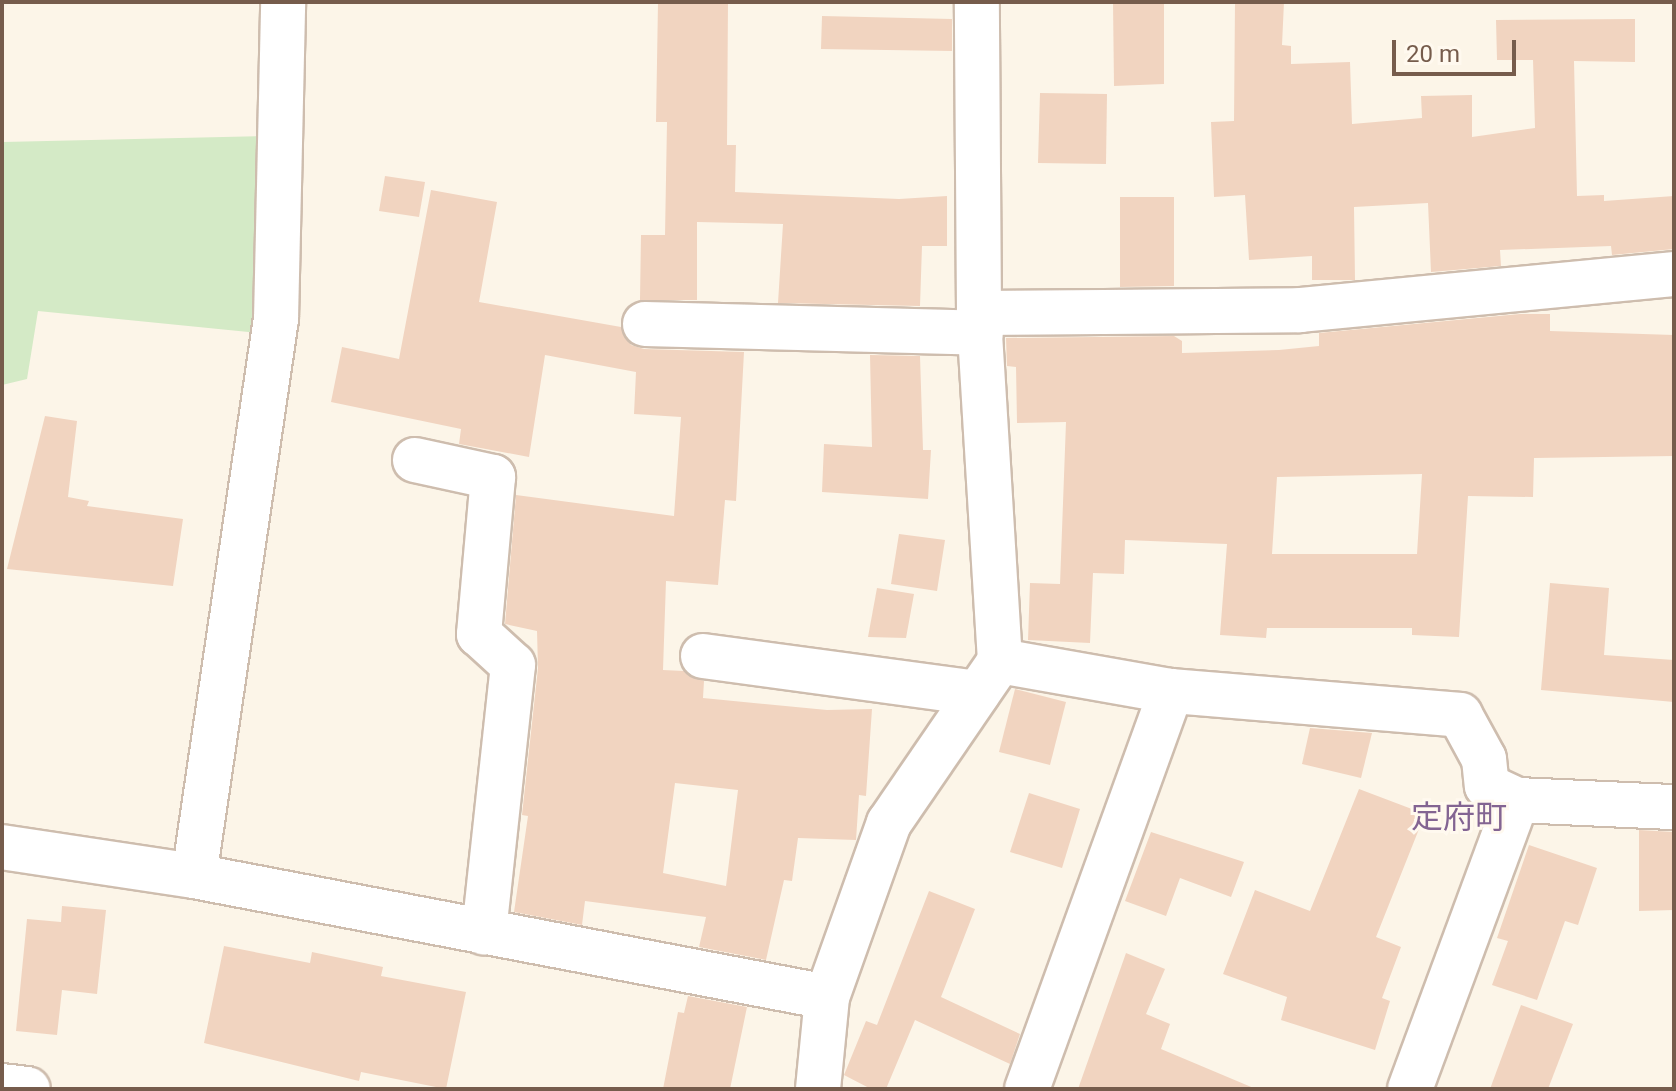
<!DOCTYPE html>
<html>
<head>
<meta charset="utf-8">
<style>
	body { margin:0 }
	#map { position:relative; width:1676px; height:1091px; overflow:hidden; background:#fcf5e8; font-family:Roboto,"Noto Sans JP",sans-serif }
	div>[style] { position:absolute }
	.green>* { inset:0; background:#d4eac6 }
	.building>* { inset:0; background:#f1d4c0 }
	.roads { filter:drop-shadow(2px 0 #cebdae) drop-shadow(-2px 0 #cebdae) drop-shadow(0 2px #cebdae) drop-shadow(0 -2px #cebdae) }
	.minor>* { height:44px; margin:-22px; padding:0 22px; transform-origin:22px; border-radius:22px; background:#fff }
	span { translate:-50% -50%; white-space:nowrap; text-align:center; line-height:1.15; -webkit-text-stroke:6px #fff9ef; paint-order:stroke }
	.quarter-label { font-size:32px; color:#836492 }
	.frame { position:absolute; inset:0; border:4px solid #765c4c; pointer-events:none }
	.scale { position:absolute; left:1392px; top:40px; width:124px; height:36px; box-sizing:border-box; border:4px solid #765c4c; border-top:0; padding-left:10px; font-size:24px; line-height:28px; white-space:nowrap; color:#765c4c; -webkit-text-stroke:6px #fff9ef; paint-order:stroke }
</style>
</head>
<body>
<div id="map">
	<div class="green">
		<div style="clip-path:polygon(2px 92px,3px 142px,268px 136px,258px 333px,38px 311px,27px 379px,2px 385px)"></div>
	</div>
	<div class="building">
		<div style="clip-path:polygon(658px 2px,728px 2px,727px 145px,736px 145px,735px 192px,899px 199px,947px 196px,947px 246px,922px 246px,920px 306px,778px 303px,783px 224px,697px 222px,697px 300px,640px 300px,641px 235px,665px 235px,667px 122px,656px 122px)"></div>
		<div style="clip-path:polygon(1113px 2px,1164px 2px,1164px 84px,1114px 86px)"></div>
		<div style="clip-path:polygon(1235px 2px,1284px 2px,1282px 45px,1291px 46px,1291px 64px,1350px 62px,1352px 124px,1422px 118px,1421px 96px,1472px 95px,1472px 137px,1535px 128px,1533px 60px,1497px 60px,1496px 20px,1635px 19px,1635px 62px,1574px 61px,1577px 196px,1604px 195px,1604px 201px,1674px 196px,1674px 249px,1612px 255px,1611px 246px,1500px 250px,1501px 266px,1431px 272px,1428px 203px,1354px 207px,1355px 280px,1312px 280px,1312px 256px,1249px 260px,1245px 195px,1214px 197px,1211px 122px,1234px 121px)"></div>
		<div style="clip-path:polygon(822px 16px,952px 19px,952px 51px,821px 49px)"></div>
		<div style="clip-path:polygon(1040px 93px,1107px 94px,1106px 164px,1038px 163px)"></div>
		<div style="clip-path:polygon(385px 176px,425px 182px,419px 217px,379px 211px)"></div>
		<div style="clip-path:polygon(evenodd,431px 190px,497px 202px,479px 302px,621px 327px,631px 345px,644px 349px,744px 352px,736px 501px,725px 500px,718px 585px,666px 581px,663px 670px,684px 671px,704px 681px,703px 698px,827px 710px,872px 709px,866px 796px,859px 795px,856px 840px,798px 838px,792px 881px,784px 880px,766px 960px,699px 947px,706px 917px,585px 901px,582px 925px,514px 912px,528px 816px,522px 815px,538px 668px,537px 631px,505px 624px,516px 495px,674px 516px,681px 417px,634px 414px,636px 372px,545px 355px,529px 457px,459px 444px,461px 429px,331px 402px,342px 347px,399px 359px,431px 190px,675px 783px,738px 790px,726px 886px,663px 873px,675px 783px)"></div>
		<div style="clip-path:polygon(1120px 197px,1174px 197px,1174px 286px,1120px 287px)"></div>
		<div style="clip-path:polygon(evenodd,1520px 314px,1550px 314px,1550px 331px,1674px 335px,1674px 456px,1534px 458px,1533px 497px,1468px 496px,1459px 637px,1412px 635px,1412px 628px,1267px 628px,1266px 638px,1220px 635px,1227px 544px,1125px 540px,1124px 574px,1093px 573px,1090px 643px,1028px 640px,1030px 583px,1060px 584px,1066px 422px,1017px 423px,1016px 367px,1007px 366px,1006px 338px,1174px 336px,1182px 341px,1182px 353px,1279px 350px,1319px 346px,1319px 333px,1520px 314px,1422px 474px,1417px 554px,1272px 554px,1277px 477px,1422px 474px)"></div>
		<div style="clip-path:polygon(870px 355px,920px 356px,923px 450px,931px 450px,928px 499px,822px 492px,824px 444px,872px 447px)"></div>
		<div style="clip-path:polygon(45px 416px,77px 421px,68px 497px,89px 501px,87px 506px,183px 519px,173px 586px,7px 569px)"></div>
		<div style="clip-path:polygon(899px 534px,945px 540px,937px 591px,891px 584px)"></div>
		<div style="clip-path:polygon(1550px 583px,1609px 588px,1604px 655px,1674px 660px,1674px 702px,1541px 690px)"></div>
		<div style="clip-path:polygon(877px 588px,914px 594px,906px 638px,868px 637px)"></div>
		<div style="clip-path:polygon(1015px 689px,1066px 702px,1050px 765px,999px 752px)"></div>
		<div style="clip-path:polygon(1310px 728px,1372px 733px,1361px 778px,1302px 764px)"></div>
		<div style="clip-path:polygon(1359px 789px,1425px 814px,1376px 937px,1401px 947px,1382px 998px,1390px 1001px,1375px 1050px,1281px 1020px,1287px 997px,1223px 974px,1255px 890px,1310px 911px)"></div>
		<div style="clip-path:polygon(1029px 793px,1080px 809px,1062px 868px,1010px 852px)"></div>
		<div style="clip-path:polygon(1639px 830px,1674px 832px,1674px 910px,1639px 911px)"></div>
		<div style="clip-path:polygon(1151px 832px,1244px 862px,1231px 897px,1180px 878px,1166px 916px,1125px 901px)"></div>
		<div style="clip-path:polygon(1529px 845px,1597px 868px,1578px 925px,1565px 921px,1537px 1000px,1492px 985px,1508px 941px,1497px 938px)"></div>
		<div style="clip-path:polygon(929px 891px,975px 909px,941px 997px,1020px 1034px,1010px 1064px,915px 1020px,886px 1089px,871px 1089px,844px 1075px,866px 1021px,877px 1025px)"></div>
		<div style="clip-path:polygon(62px 906px,106px 910px,97px 994px,62px 990px,57px 1035px,16px 1031px,27px 919px,61px 922px)"></div>
		<div style="clip-path:polygon(224px 946px,310px 963px,312px 952px,383px 967px,381px 976px,466px 992px,446px 1089px,361px 1072px,359px 1081px,204px 1043px)"></div>
		<div style="clip-path:polygon(1126px 953px,1165px 969px,1146px 1014px,1170px 1024px,1161px 1049px,1256px 1089px,1078px 1089px)"></div>
		<div style="clip-path:polygon(688px 996px,747px 1007px,730px 1089px,663px 1089px,678px 1012px,684px 1013px)"></div>
		<div style="clip-path:polygon(1521px 1005px,1573px 1024px,1548px 1089px,1490px 1089px)"></div>
	</div>
	<div class="roads">
		<div class="minor">
			<div style="left:979px;top:313px;width:321px;rotate:-0.5deg"></div>
			<div style="left:1300px;top:310px;width:376px;rotate:-5.5deg"></div>
			<div style="left:645px;top:324px;width:336px;rotate:1.5deg"></div>
			<div style="left:415px;top:460px;width:80px;rotate:12.3deg"></div>
			<div style="left:493px;top:477px;width:158px;rotate:95.1deg"></div>
			<div style="left:479px;top:634px;width:46px;rotate:42.4deg"></div>
			<div style="left:513px;top:665px;width:269px;rotate:96.2deg"></div>
			<div style="left:703px;top:656px;width:277px;rotate:7.7deg"></div>
			<div style="left:1000px;top:661px;width:174px;rotate:10deg"></div>
			<div style="left:1171px;top:691px;width:290px;rotate:4.7deg"></div>
			<div style="left:1460px;top:715px;width:50px;rotate:61.4deg"></div>
			<div style="left:1484px;top:759px;width:27px;rotate:84deg"></div>
			<div style="left:1487px;top:786px;width:33px;rotate:25deg"></div>
			<div style="left:1517px;top:800px;width:157px;rotate:2.6deg"></div>
			<div style="left:2px;top:847px;width:194px;rotate:8.6deg"></div>
			<div style="left:194px;top:876px;width:644px;rotate:10.82deg"></div>
			<div style="left:194px;top:876px;width:563px;rotate:-81.63deg"></div>
			<div style="left:276px;top:319px;width:317px;rotate:-88.7deg"></div>
			<div style="left:2px;top:1086px;width:26px;rotate:7deg"></div>
			<div style="left:818px;top:1089px;width:92px;rotate:-84.4deg"></div>
			<div style="left:827px;top:997px;width:185px;rotate:-70.4deg"></div>
			<div style="left:889px;top:823px;width:196px;rotate:-55.6deg"></div>
			<div style="left:1000px;top:661px;width:349px;rotate:-93.5deg"></div>
			<div style="left:979px;top:313px;width:311px;rotate:-90.4deg"></div>
			<div style="left:1027px;top:1089px;width:423px;rotate:-70.1deg"></div>
			<div style="left:1410px;top:1089px;width:308px;rotate:-69.7deg"></div>
		</div>
	</div>
	<div class="quarter-label">
		<span style="left:1459px;top:817px">定府町</span>
	</div>
	<div class="frame"></div>
	<div class="scale">20 m</div>
</div>
</body>
</html>
